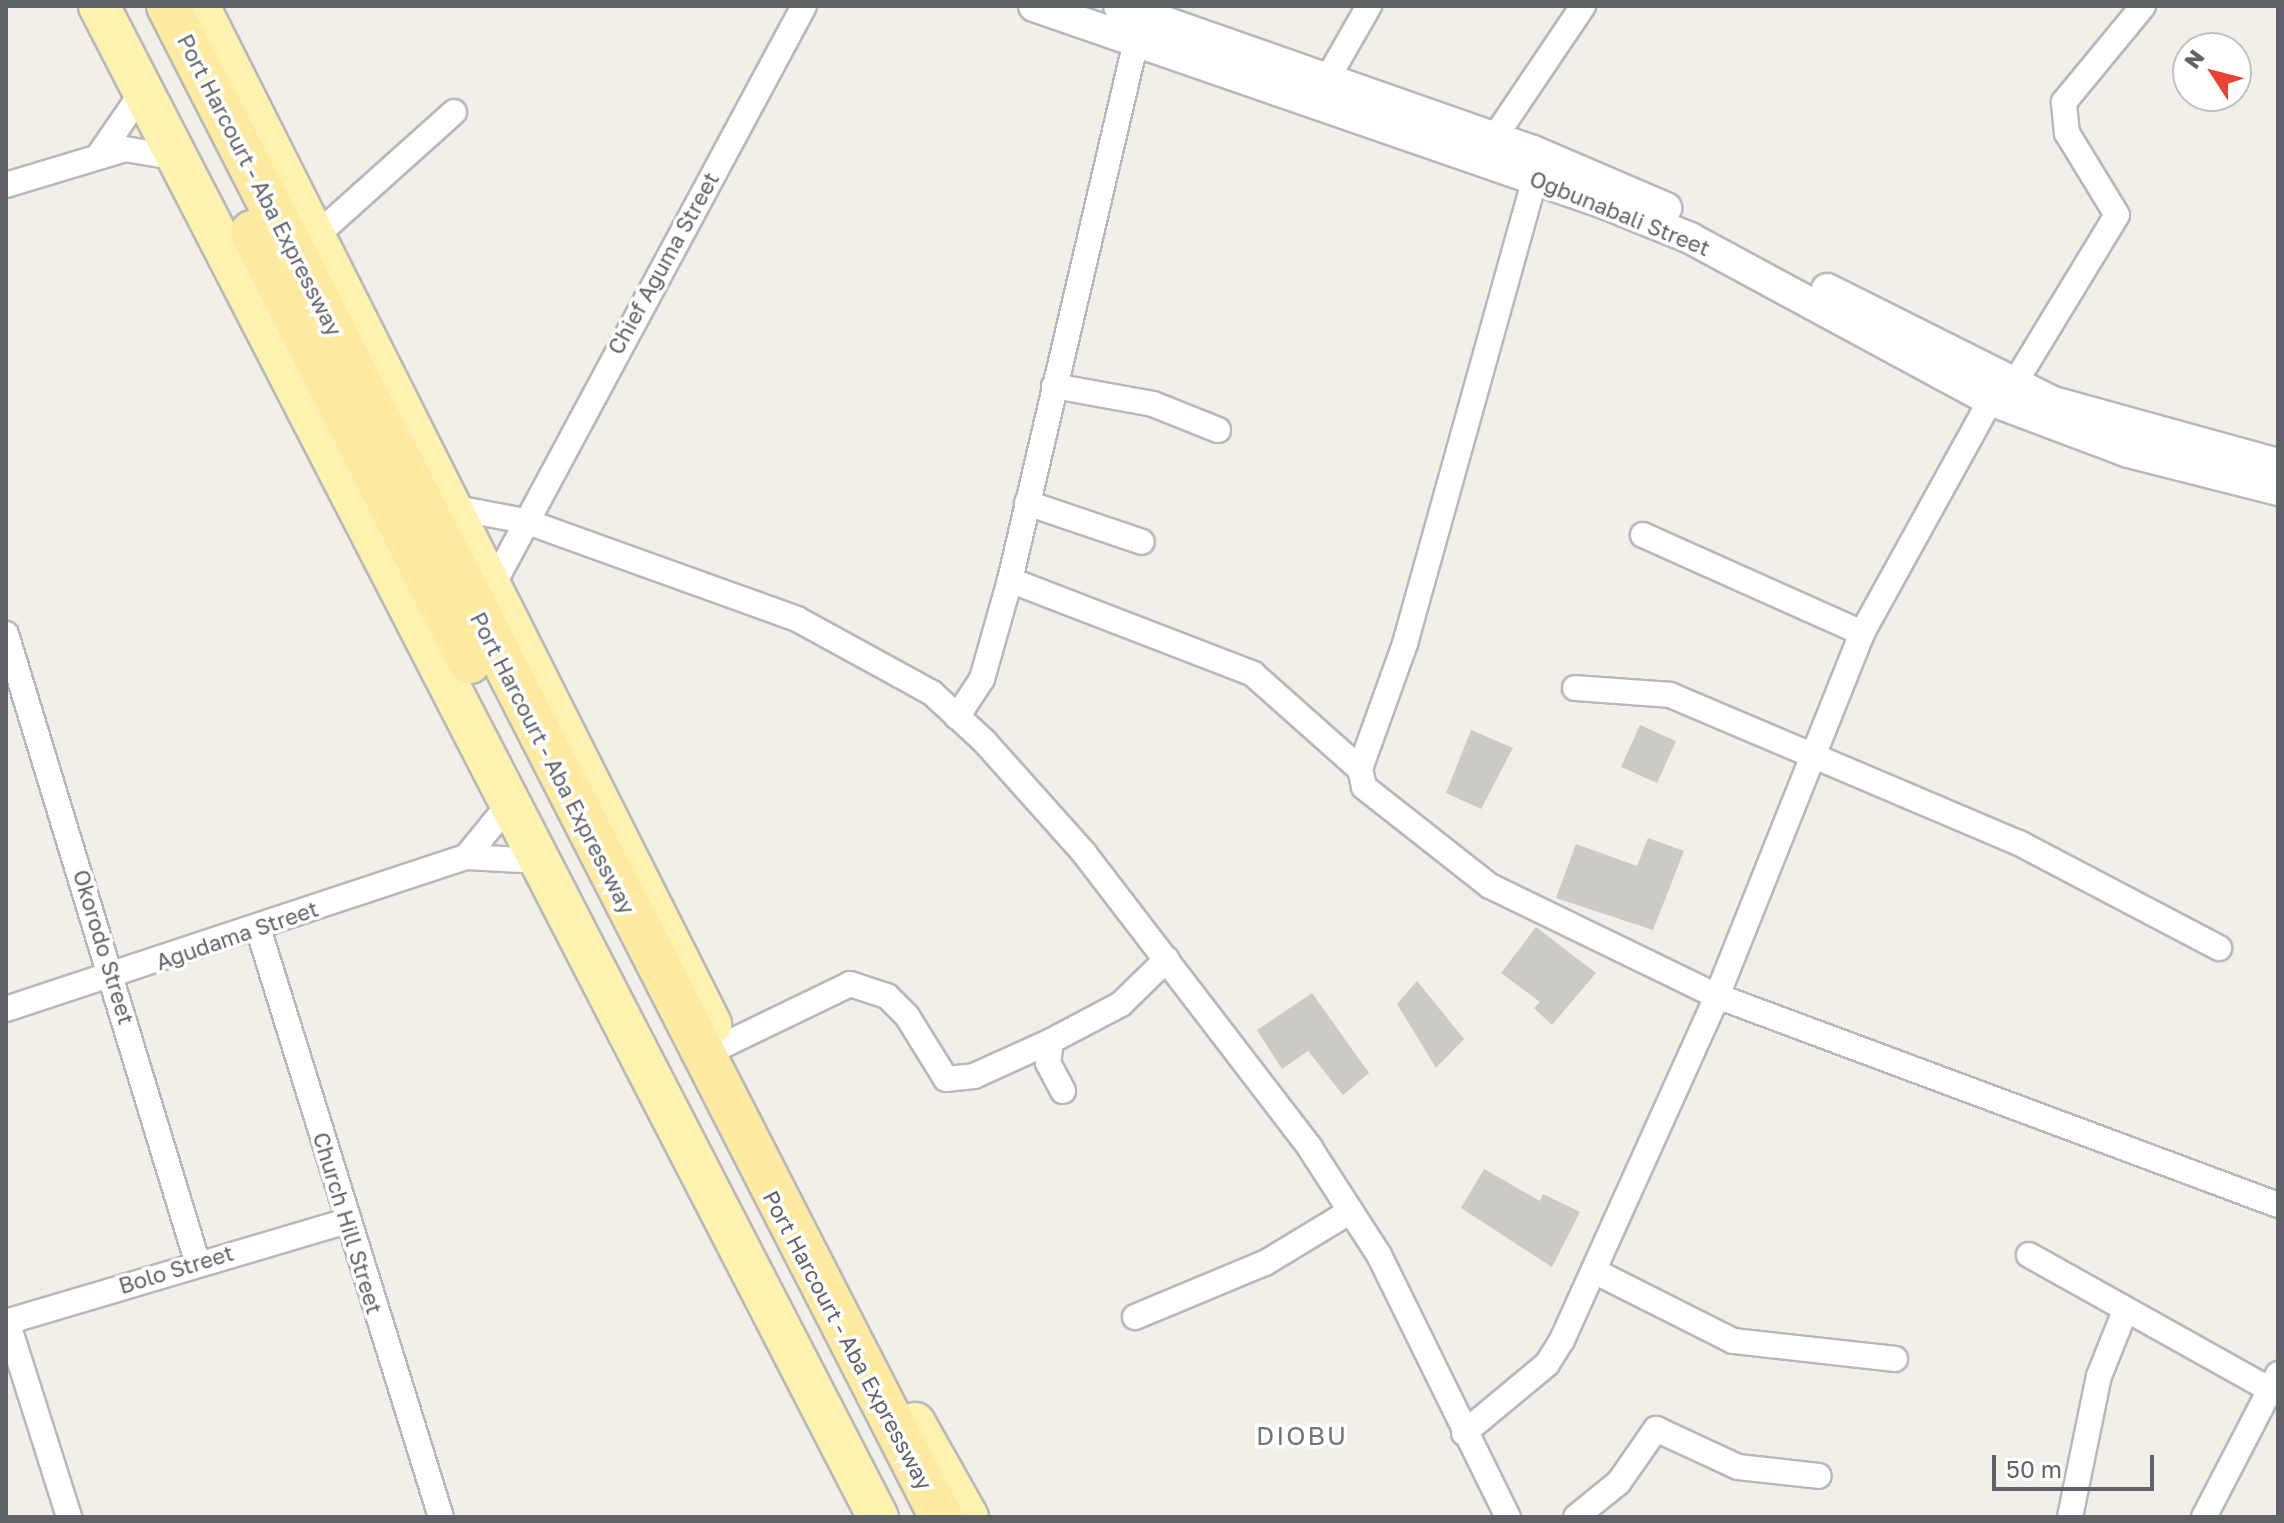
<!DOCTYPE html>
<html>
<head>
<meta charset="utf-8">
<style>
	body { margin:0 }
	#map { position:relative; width:2284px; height:1523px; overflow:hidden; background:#f1efe8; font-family:"Golos Text",sans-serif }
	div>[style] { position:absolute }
	.building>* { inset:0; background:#cccac5 }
	.roads { filter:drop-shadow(2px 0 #b5b8bc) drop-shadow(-2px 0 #b5b8bc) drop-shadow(0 2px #b5b8bc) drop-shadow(0 -2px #b5b8bc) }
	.minor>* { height:24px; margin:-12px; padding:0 12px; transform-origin:12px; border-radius:12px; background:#fff }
	.tertiary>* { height:30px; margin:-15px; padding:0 15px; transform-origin:15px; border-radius:15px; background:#fff }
	.primary>* { height:40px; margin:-20px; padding:0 20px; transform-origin:20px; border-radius:20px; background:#fff2af }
	.trunk>* { height:42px; margin:-21px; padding:0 21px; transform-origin:21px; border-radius:21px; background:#feeaa1 }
	span { translate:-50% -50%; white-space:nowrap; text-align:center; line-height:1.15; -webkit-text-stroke:7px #fff; paint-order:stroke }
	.street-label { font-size:22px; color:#5f6368 }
	.quarter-label { font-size:26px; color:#70757a; letter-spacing:2px }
	.frame { position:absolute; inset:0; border:8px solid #5f6368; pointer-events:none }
	.north { position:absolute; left:2172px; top:32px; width:80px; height:80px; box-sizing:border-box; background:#fff; border:2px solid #bfc1c3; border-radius:50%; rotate:306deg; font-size:22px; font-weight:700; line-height:32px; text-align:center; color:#5f6368 }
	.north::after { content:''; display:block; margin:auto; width:28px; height:36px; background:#ea4335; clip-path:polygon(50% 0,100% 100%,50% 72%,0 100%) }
	.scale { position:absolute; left:1992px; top:1455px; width:162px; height:36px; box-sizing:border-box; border:4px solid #5f6368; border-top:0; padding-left:10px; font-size:24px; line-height:28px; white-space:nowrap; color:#5f6368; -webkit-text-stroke:6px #fff; paint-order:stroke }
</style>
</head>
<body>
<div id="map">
	<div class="building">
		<div style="clip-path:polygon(1640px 725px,1676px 741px,1657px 783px,1621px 767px)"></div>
		<div style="clip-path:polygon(1471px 730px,1513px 748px,1481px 809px,1446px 793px)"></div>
		<div style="clip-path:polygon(1648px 838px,1684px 851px,1653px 930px,1556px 898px,1576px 844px,1637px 866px)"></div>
		<div style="clip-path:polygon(1536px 927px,1596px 973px,1552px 1025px,1534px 1008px,1540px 1002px,1501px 973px)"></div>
		<div style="clip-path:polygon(1417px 981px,1464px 1039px,1436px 1068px,1397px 1004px)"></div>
		<div style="clip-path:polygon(1312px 993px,1369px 1073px,1343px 1095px,1308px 1051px,1282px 1069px,1257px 1030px)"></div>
		<div style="clip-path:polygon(1484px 1169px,1540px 1201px,1543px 1194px,1580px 1212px,1552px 1267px,1461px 1208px)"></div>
	</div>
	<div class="roads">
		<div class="minor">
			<div style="left:1329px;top:76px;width:81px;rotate:-60.3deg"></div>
			<div style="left:1494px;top:138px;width:159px;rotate:-56deg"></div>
			<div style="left:99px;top:155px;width:78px;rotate:-55.5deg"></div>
			<div style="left:1535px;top:178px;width:481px;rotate:105.6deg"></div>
			<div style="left:1406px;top:641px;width:136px;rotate:109.8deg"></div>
			<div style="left:1360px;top:769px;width:18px;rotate:77deg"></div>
			<div style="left:1364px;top:787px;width:160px;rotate:38.2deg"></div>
			<div style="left:1490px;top:886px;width:252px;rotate:25.9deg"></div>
			<div style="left:1717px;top:996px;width:599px;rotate:20.43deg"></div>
			<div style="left:6px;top:185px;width:124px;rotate:-16.8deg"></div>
			<div style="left:125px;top:149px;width:54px;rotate:9.6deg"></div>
			<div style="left:317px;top:235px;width:184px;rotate:-41.9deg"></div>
			<div style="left:2016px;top:381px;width:194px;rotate:-58.7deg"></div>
			<div style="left:2117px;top:215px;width:96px;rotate:-121.4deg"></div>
			<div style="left:2067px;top:133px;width:31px;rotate:-96deg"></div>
			<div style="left:2064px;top:102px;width:124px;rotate:-50.5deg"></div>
			<div style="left:1054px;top:386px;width:101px;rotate:10.3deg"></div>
			<div style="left:1153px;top:404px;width:70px;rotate:21.8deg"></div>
			<div style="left:1027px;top:503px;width:121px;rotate:18.7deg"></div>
			<div style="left:456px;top:508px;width:70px;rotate:10.7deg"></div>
			<div style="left:525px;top:521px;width:289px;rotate:19.8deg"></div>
			<div style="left:797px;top:619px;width:154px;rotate:28.7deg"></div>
			<div style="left:932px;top:693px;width:71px;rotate:42.7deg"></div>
			<div style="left:984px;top:741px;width:150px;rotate:48.2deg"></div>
			<div style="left:1084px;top:853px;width:372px;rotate:52.5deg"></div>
			<div style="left:1310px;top:1148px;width:127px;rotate:57.2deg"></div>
			<div style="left:1379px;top:1255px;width:292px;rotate:63.8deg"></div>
			<div style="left:1643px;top:535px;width:240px;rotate:24.1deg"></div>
			<div style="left:1010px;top:580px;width:261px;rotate:21.1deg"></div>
			<div style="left:1253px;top:674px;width:143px;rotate:41.6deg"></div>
			<div style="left:494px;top:583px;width:655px;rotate:-61.75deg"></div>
			<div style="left:6px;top:634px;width:655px;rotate:73.06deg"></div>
			<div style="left:1575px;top:688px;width:95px;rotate:4.2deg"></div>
			<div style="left:1670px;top:695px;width:379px;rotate:23deg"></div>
			<div style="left:2019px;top:843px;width:226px;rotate:27.7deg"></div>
			<div style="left:957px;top:717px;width:45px;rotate:-56.7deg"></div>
			<div style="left:982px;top:679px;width:103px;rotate:-74.2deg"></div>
			<div style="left:1010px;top:580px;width:554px;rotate:-76.84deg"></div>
			<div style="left:466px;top:857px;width:70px;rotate:-50.8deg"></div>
			<div style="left:258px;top:928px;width:617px;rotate:72.74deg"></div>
			<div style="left:6px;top:1009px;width:484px;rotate:-18.3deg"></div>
			<div style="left:466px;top:857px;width:74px;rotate:3.1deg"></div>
			<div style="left:722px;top:1046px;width:142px;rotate:-25.8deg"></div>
			<div style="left:850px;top:984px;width:39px;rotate:18deg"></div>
			<div style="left:887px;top:996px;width:28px;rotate:45deg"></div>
			<div style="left:907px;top:1016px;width:74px;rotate:58.2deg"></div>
			<div style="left:946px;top:1079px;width:28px;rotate:-6deg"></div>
			<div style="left:974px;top:1076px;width:85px;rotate:-24.4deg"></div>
			<div style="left:1063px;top:1091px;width:32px;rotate:-118deg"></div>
			<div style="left:1048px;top:1063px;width:22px;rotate:-82deg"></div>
			<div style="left:1051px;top:1041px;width:79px;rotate:-27.9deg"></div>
			<div style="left:1121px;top:1004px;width:64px;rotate:-44.4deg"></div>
			<div style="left:2029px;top:1255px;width:285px;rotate:29.2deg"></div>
			<div style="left:1596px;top:1272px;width:153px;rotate:26.7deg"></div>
			<div style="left:1733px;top:1341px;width:163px;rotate:6.3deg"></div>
			<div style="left:1135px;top:1317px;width:141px;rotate:-22.6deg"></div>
			<div style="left:1265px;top:1263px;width:100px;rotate:-31.2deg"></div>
			<div style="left:7px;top:1321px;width:206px;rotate:72.4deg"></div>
			<div style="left:6px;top:1322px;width:356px;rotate:-16.5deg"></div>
			<div style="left:1464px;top:1433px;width:108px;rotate:-39.7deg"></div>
			<div style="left:1547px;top:1364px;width:28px;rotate:-58deg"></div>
			<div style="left:1562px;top:1340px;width:377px;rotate:-65.7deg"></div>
			<div style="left:1717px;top:996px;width:391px;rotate:-68.2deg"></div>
			<div style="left:1862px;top:633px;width:281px;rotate:-61.1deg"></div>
			<div style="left:1576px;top:1517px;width:55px;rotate:-39.1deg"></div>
			<div style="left:1619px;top:1482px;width:65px;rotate:-55.1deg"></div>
			<div style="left:1656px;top:1429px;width:90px;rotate:24.9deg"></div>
			<div style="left:1738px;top:1467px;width:81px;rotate:6.3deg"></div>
			<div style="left:2070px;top:1517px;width:144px;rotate:-78.4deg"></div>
			<div style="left:2099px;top:1376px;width:70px;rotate:-68.2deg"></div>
			<div style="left:2204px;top:1517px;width:161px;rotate:-62.6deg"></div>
		</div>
		<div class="tertiary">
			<div style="left:1034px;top:6px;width:603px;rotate:19.07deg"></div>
			<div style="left:1604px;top:203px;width:93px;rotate:22.1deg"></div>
			<div style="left:1690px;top:238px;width:341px;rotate:28.4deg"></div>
			<div style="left:1990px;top:400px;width:147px;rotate:20.6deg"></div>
			<div style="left:2128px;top:452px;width:155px;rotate:14.2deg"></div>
			<div style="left:1119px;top:6px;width:439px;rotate:19.3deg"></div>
			<div style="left:1533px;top:151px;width:145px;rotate:23.2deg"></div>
			<div style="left:1827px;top:289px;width:253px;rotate:26.6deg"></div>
			<div style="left:2053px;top:402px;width:233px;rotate:15.4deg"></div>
		</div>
		<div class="primary">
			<div style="left:99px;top:6px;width:1700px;rotate:62.73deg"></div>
			<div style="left:199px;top:6px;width:1140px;rotate:63.3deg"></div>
			<div style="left:915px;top:1423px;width:108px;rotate:60.6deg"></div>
		</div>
		<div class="trunk">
			<div style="left:168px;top:6px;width:1697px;rotate:62.91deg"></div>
			<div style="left:252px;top:232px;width:482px;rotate:63.2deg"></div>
		</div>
	</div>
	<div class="street-label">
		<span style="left:260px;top:185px;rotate:63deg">Port Harcourt - Aba Expressway</span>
		<span style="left:1620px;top:213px;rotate:22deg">Ogbunabali Street</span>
		<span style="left:663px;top:263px;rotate:-61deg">Chief Aguma Street</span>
		<span style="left:553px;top:763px;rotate:63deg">Port Harcourt - Aba Expressway</span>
		<span style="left:237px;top:935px;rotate:-19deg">Agudama Street</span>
		<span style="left:104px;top:947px;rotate:73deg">Okorodo Street</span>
		<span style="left:348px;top:1223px;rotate:73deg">Church Hill Street</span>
		<span style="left:176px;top:1269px;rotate:-17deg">Bolo Street</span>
		<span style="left:848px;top:1340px;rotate:62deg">Port Harcourt - Aba Expressway</span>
	</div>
	<div class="quarter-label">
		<span style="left:1302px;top:1436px">DIOBU</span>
	</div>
	<div class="frame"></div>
	<div class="north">N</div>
	<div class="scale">50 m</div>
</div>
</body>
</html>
